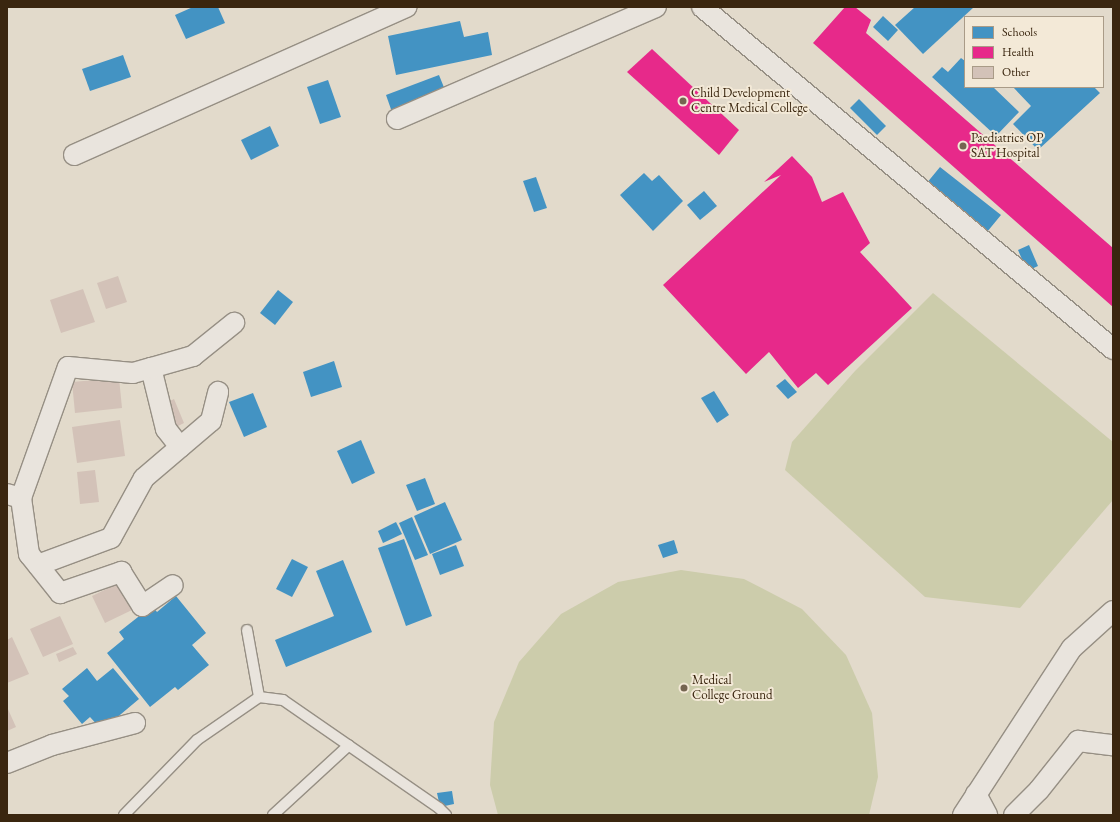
<!DOCTYPE html>
<html>
<head>
<meta charset="utf-8">
<style>
	body { margin:0 }
	#map { position:relative; width:1120px; height:822px; overflow:hidden; background:#e2dacb; font-family:"EB Garamond",serif }
	div>[style] { position:absolute }
	.green>* { inset:0; background:#ccccab }
	.schools>* { inset:0; background:#4393c3 }
	.health>* { inset:0; background:#e7298a }
	.building>* { inset:0; background:#d3c2b8 }
	.roads { filter:drop-shadow(1px 0 #968f84) drop-shadow(-1px 0 #968f84) drop-shadow(0 1px #968f84) drop-shadow(0 -1px #968f84) }
	.lane>* { height:10px; margin:-5px; padding:0 5px; transform-origin:5px; border-radius:5px; background:#e9e4dd }
	.street>* { height:20px; margin:-10px; padding:0 10px; transform-origin:10px; border-radius:10px; background:#e9e4dd }
	.dots>* { width:11px; height:11px; translate:-50% -50%; box-sizing:border-box; border:2px solid #f3e9d7; border-radius:50% }
	span { translate:-50% -50%; white-space:nowrap; text-align:center; line-height:1.15; -webkit-text-stroke:4px #f3e9d7; paint-order:stroke }
	.poi-label { font-size:13px; color:#3a260f }
	.left { translate:0 -50%; text-align:left }
	.frame { position:absolute; inset:0; border:8px solid #3a260f; pointer-events:none }
	.legend { position:absolute; left:964px; top:16px; width:140px; height:72px; box-sizing:border-box; background:#f3e9d7; border:1px solid #a99b87; margin:0; padding:5px 7px; list-style:none; font-size:12px; color:#3a260f }
	.legend li { display:flex; align-items:center; gap:8px; height:20px }
	.legend b { width:20px; border:1px solid #a99b87 }
</style>
</head>
<body>
<div id="map">
	<div class="green">
		<div style="clip-path:polygon(933px 293px,1113px 442px,1113px 500px,1020px 608px,925px 597px,785px 470px,792px 442px,855px 371px)"></div>
		<div style="clip-path:polygon(681px 570px,744px 579px,802px 609px,846px 655px,872px 713px,878px 777px,869px 815px,498px 815px,490px 785px,494px 722px,519px 662px,561px 614px,618px 582px)"></div>
	</div>
	<div class="schools">
		<div style="clip-path:polygon(193px 7px,218px 7px,225px 23px,186px 39px,175px 15px)"></div>
		<div style="clip-path:polygon(915px 7px,974px 7px,923px 54px,895px 25px)"></div>
		<div style="clip-path:polygon(883px 16px,898px 30px,888px 41px,873px 27px)"></div>
		<div style="clip-path:polygon(460px 21px,464px 37px,488px 32px,492px 55px,396px 75px,388px 36px)"></div>
		<div style="clip-path:polygon(123px 55px,131px 77px,90px 91px,82px 69px)"></div>
		<div style="clip-path:polygon(961px 58px,965px 61px,965px 87px,993px 87px,1019px 112px,996px 136px,932px 77px,942px 67px,948px 72px)"></div>
		<div style="clip-path:polygon(439px 75px,447px 95px,393px 115px,386px 95px)"></div>
		<div style="clip-path:polygon(328px 80px,341px 117px,320px 124px,307px 87px)"></div>
		<div style="clip-path:polygon(1013px 87px,1094px 87px,1100px 93px,1038px 150px,1013px 124px,1031px 106px)"></div>
		<div style="clip-path:polygon(859px 99px,886px 126px,877px 135px,850px 108px)"></div>
		<div style="clip-path:polygon(270px 126px,279px 146px,251px 160px,241px 140px)"></div>
		<div style="clip-path:polygon(940px 167px,1001px 215px,987px 232px,959px 207px,926px 184px)"></div>
		<div style="clip-path:polygon(644px 173px,652px 181px,659px 175px,683px 201px,653px 231px,620px 195px)"></div>
		<div style="clip-path:polygon(536px 177px,547px 208px,534px 212px,523px 181px)"></div>
		<div style="clip-path:polygon(704px 191px,717px 206px,700px 220px,687px 205px)"></div>
		<div style="clip-path:polygon(1029px 245px,1038px 266px,1027px 271px,1018px 250px)"></div>
		<div style="clip-path:polygon(278px 290px,293px 302px,275px 325px,260px 313px)"></div>
		<div style="clip-path:polygon(334px 361px,342px 387px,311px 397px,303px 372px)"></div>
		<div style="clip-path:polygon(785px 379px,797px 392px,788px 399px,776px 386px)"></div>
		<div style="clip-path:polygon(714px 391px,729px 415px,717px 423px,701px 398px)"></div>
		<div style="clip-path:polygon(253px 393px,267px 427px,244px 437px,229px 402px)"></div>
		<div style="clip-path:polygon(361px 440px,375px 473px,352px 484px,337px 451px)"></div>
		<div style="clip-path:polygon(425px 478px,435px 504px,417px 511px,406px 485px)"></div>
		<div style="clip-path:polygon(445px 502px,462px 540px,430px 554px,414px 516px)"></div>
		<div style="clip-path:polygon(412px 517px,428px 555px,415px 560px,399px 523px)"></div>
		<div style="clip-path:polygon(396px 522px,402px 534px,383px 543px,378px 531px)"></div>
		<div style="clip-path:polygon(404px 539px,432px 616px,406px 626px,378px 548px)"></div>
		<div style="clip-path:polygon(674px 540px,678px 553px,663px 558px,658px 545px)"></div>
		<div style="clip-path:polygon(456px 545px,464px 566px,440px 575px,432px 554px)"></div>
		<div style="clip-path:polygon(292px 559px,308px 567px,292px 597px,276px 589px)"></div>
		<div style="clip-path:polygon(343px 560px,372px 632px,286px 667px,275px 640px,334px 616px,316px 571px)"></div>
		<div style="clip-path:polygon(176px 596px,206px 633px,192px 645px,209px 665px,178px 690px,175px 687px,150px 707px,107px 653px,124px 639px,119px 632px,152px 606px,157px 612px)"></div>
		<div style="clip-path:polygon(87px 668px,97px 681px,113px 668px,139px 699px,102px 730px,90px 717px,82px 724px,63px 701px,69px 696px,62px 689px)"></div>
		<div style="clip-path:polygon(452px 791px,454px 804px,440px 807px,437px 793px)"></div>
	</div>
	<div class="health">
		<div style="clip-path:polygon(845px 7px,855px 7px,871px 20px,866px 33px,1113px 248px,1113px 307px,813px 43px)"></div>
		<div style="clip-path:polygon(652px 49px,739px 130px,719px 155px,627px 72px)"></div>
		<div style="clip-path:polygon(792px 156px,812px 177px,822px 202px,843px 192px,870px 243px,860px 252px,912px 308px,828px 385px,816px 373px,798px 388px,769px 352px,746px 374px,663px 285px,781px 175px,764px 182px)"></div>
	</div>
	<div class="building">
		<div style="clip-path:polygon(118px 276px,127px 302px,106px 309px,97px 283px)"></div>
		<div style="clip-path:polygon(83px 289px,95px 322px,61px 333px,50px 300px)"></div>
		<div style="clip-path:polygon(119px 378px,122px 408px,75px 413px,72px 382px)"></div>
		<div style="clip-path:polygon(174px 399px,184px 423px,172px 429px,162px 405px)"></div>
		<div style="clip-path:polygon(120px 420px,125px 456px,77px 463px,72px 427px)"></div>
		<div style="clip-path:polygon(95px 470px,99px 502px,80px 504px,77px 472px)"></div>
		<div style="clip-path:polygon(119px 583px,132px 610px,105px 623px,92px 596px)"></div>
		<div style="clip-path:polygon(60px 616px,73px 644px,43px 657px,30px 629px)"></div>
		<div style="clip-path:polygon(12px 637px,29px 674px,7px 683px,7px 640px)"></div>
		<div style="clip-path:polygon(73px 647px,77px 654px,59px 662px,56px 654px)"></div>
		<div style="clip-path:polygon(7px 707px,16px 727px,7px 731px)"></div>
	</div>
	<div class="roads">
		<div class="lane">
			<div style="left:247px;top:630px;width:68px;rotate:79.8deg"></div>
			<div style="left:124px;top:815px;width:105px;rotate:-45.8deg"></div>
			<div style="left:197px;top:740px;width:75px;rotate:-34.7deg"></div>
			<div style="left:259px;top:697px;width:24px;rotate:7deg"></div>
			<div style="left:283px;top:700px;width:190px;rotate:34.7deg"></div>
			<div style="left:439px;top:808px;width:10px;rotate:45deg"></div>
			<div style="left:273px;top:815px;width:103px;rotate:-42.6deg"></div>
		</div>
		<div class="street">
			<div style="left:702px;top:7px;width:535px;rotate:39.76deg"></div>
			<div style="left:397px;top:119px;width:282px;rotate:-23.4deg"></div>
			<div style="left:74px;top:155px;width:364px;rotate:-24deg"></div>
			<div style="left:151px;top:368px;width:63px;rotate:76.2deg"></div>
			<div style="left:166px;top:429px;width:23px;rotate:52deg"></div>
			<div style="left:7px;top:494px;width:15px;rotate:16deg"></div>
			<div style="left:21px;top:498px;width:57px;rotate:81.9deg"></div>
			<div style="left:29px;top:554px;width:50px;rotate:51.5deg"></div>
			<div style="left:60px;top:593px;width:65px;rotate:-19deg"></div>
			<div style="left:121px;top:572px;width:40px;rotate:58deg"></div>
			<div style="left:142px;top:606px;width:37px;rotate:-34deg"></div>
			<div style="left:21px;top:498px;width:139px;rotate:-70.3deg"></div>
			<div style="left:68px;top:367px;width:65px;rotate:5.3deg"></div>
			<div style="left:133px;top:373px;width:19px;rotate:-16deg"></div>
			<div style="left:151px;top:368px;width:44px;rotate:-15.9deg"></div>
			<div style="left:193px;top:356px;width:53px;rotate:-38.8deg"></div>
			<div style="left:38px;top:565px;width:78px;rotate:-20.3deg"></div>
			<div style="left:111px;top:538px;width:68px;rotate:-61.2deg"></div>
			<div style="left:144px;top:478px;width:88px;rotate:-40.4deg"></div>
			<div style="left:211px;top:421px;width:30px;rotate:-76deg"></div>
			<div style="left:7px;top:763px;width:48px;rotate:-21.8deg"></div>
			<div style="left:52px;top:745px;width:86px;rotate:-14.8deg"></div>
			<div style="left:976px;top:794px;width:24px;rotate:62deg"></div>
			<div style="left:963px;top:815px;width:199px;rotate:-56.9deg"></div>
			<div style="left:1072px;top:648px;width:55px;rotate:-42.1deg"></div>
			<div style="left:1014px;top:815px;width:35px;rotate:-45deg"></div>
			<div style="left:1039px;top:790px;width:63px;rotate:-51.5deg"></div>
			<div style="left:1078px;top:741px;width:35px;rotate:7deg"></div>
		</div>
	</div>
	<div class="dots">
		<div style="left:683px;top:101px;background:#756551"></div>
		<div style="left:963px;top:146px;background:#756551"></div>
		<div style="left:684px;top:688px;background:#756551"></div>
	</div>
	<div class="poi-label">
		<span class="left" style="left:691px;top:101px">Child Development<br>Centre Medical College</span>
		<span class="left" style="left:971px;top:146px">Paediatrics OP<br>SAT Hospital</span>
		<span class="left" style="left:692px;top:688px">Medical<br>College Ground</span>
	</div>
	<div class="frame"></div>
	<ul class="legend">
	<li><b style="height:11px;background:#4393c3"></b>Schools</li>
	<li><b style="height:11px;background:#e7298a"></b>Health</li>
	<li><b style="height:11px;background:#d3c2b8"></b>Other</li>
	</ul>
</div>
</body>
</html>
